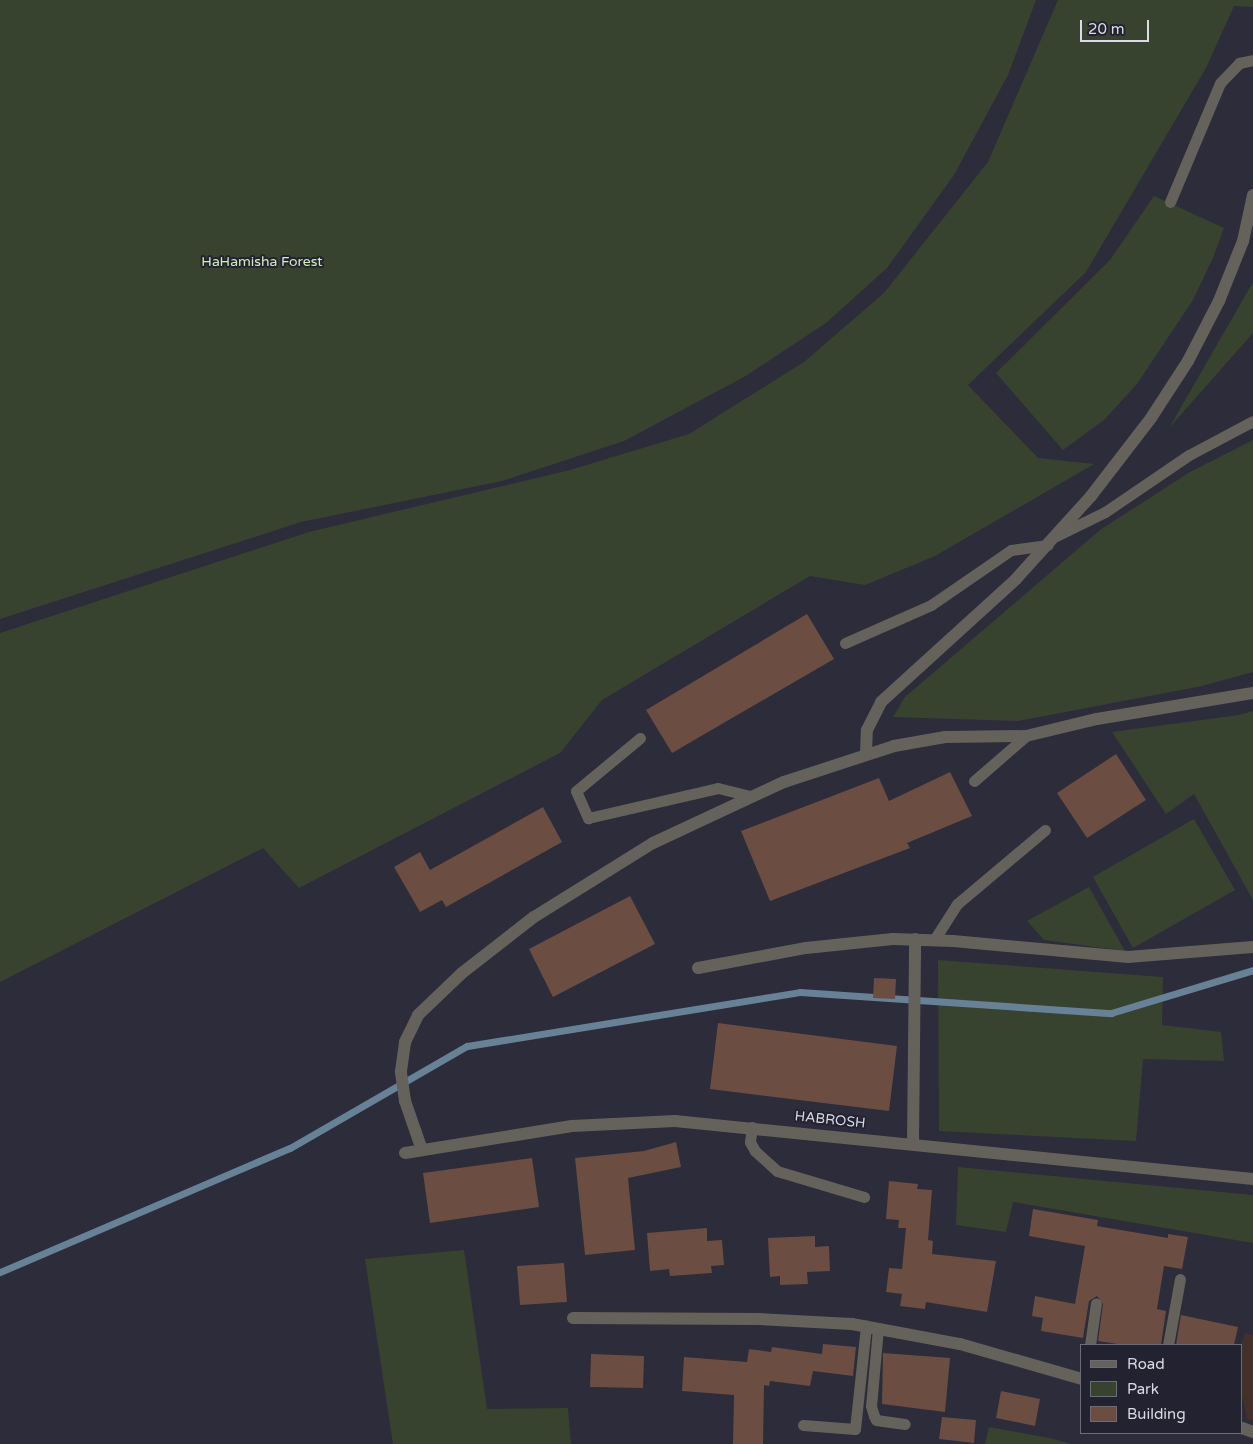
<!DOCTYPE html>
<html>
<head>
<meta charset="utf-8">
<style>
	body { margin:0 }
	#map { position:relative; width:1253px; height:1444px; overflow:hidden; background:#2c2c3b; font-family:"Varela Round",sans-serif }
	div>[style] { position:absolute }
	.education>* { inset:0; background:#43302b }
	.green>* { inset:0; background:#38432f }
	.stream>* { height:7px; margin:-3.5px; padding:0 3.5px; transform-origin:3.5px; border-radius:3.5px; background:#678297 }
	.building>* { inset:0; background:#6b4d42 }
	.service>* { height:11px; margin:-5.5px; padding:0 5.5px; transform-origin:5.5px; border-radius:5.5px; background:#64625a }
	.minor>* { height:12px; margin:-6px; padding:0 6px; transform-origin:6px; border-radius:6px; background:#64625a }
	span { translate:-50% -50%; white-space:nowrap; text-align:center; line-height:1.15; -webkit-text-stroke:4px #222231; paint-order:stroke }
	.park-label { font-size:14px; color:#d1efbc }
	.street-label { font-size:14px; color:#dadae4 }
	.legend { position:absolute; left:1080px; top:1344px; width:162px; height:90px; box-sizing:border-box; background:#222231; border:1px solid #6c6c79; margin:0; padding:6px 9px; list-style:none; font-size:15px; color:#dadae4 }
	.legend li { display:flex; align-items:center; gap:10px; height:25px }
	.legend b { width:25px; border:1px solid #6c6c79 }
	.scale { position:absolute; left:1080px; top:20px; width:69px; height:22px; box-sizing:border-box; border:2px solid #dadae4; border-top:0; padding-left:6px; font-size:15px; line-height:18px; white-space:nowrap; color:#dadae4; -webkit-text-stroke:4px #222231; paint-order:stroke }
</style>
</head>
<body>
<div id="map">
	<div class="education">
		<div style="clip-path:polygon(1245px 1333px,1253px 1335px,1253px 1421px,1247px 1419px,1242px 1395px,1241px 1345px)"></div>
	</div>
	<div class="green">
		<div style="clip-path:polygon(0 0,1036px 0,1008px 75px,954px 175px,887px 268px,826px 323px,744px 377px,624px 441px,502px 481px,301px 522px,0 619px)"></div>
		<div style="clip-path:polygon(1058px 0,1253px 0,1253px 7px,1234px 6px,1206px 68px,1086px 272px,968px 385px,1038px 458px,1094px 464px,935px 556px,865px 585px,810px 576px,602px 700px,560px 753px,299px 888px,263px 848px,0 982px,0 633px,309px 532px,570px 470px,689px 434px,804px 362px,884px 293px,988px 162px)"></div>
		<div style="clip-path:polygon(1154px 196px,1224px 228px,1213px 258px,1193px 300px,1137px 384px,1104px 420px,1063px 450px,996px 373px,1110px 260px)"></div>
		<div style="clip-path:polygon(1253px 282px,1253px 333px,1169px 428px)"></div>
		<div style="clip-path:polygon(1253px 440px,1253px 672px,1202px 686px,1018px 721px,893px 717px,905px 697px,1100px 530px,1190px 472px)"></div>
		<div style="clip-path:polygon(1253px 711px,1253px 900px,1194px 794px,1166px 814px,1112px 732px,1239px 715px)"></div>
		<div style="clip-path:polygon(1194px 819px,1235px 890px,1133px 948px,1093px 877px)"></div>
		<div style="clip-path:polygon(1089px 887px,1125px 951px,1044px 940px,1027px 921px)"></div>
		<div style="clip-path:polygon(938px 960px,1163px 977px,1162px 1025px,1221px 1032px,1224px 1061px,1143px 1059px,1136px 1141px,939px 1131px)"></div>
		<div style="clip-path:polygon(958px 1167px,1253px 1195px,1253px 1243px,1013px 1202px,1006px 1232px,956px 1225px)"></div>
		<div style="clip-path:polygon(464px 1250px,487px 1409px,568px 1408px,571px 1444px,393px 1444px,365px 1259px)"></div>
		<div style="clip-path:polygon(989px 1427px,1049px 1438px,1072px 1444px,985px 1444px)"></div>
	</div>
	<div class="stream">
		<div style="left:0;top:1272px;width:315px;rotate:-23.2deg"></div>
		<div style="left:290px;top:1148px;width:204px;rotate:-30deg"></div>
		<div style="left:467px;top:1046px;width:337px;rotate:-9.2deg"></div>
		<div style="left:800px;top:992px;width:312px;rotate:3.9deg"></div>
		<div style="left:1111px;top:1013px;width:148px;rotate:-16.8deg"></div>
	</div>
	<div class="building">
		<div style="clip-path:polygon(807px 614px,834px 659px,672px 753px,646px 710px)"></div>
		<div style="clip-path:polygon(1116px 754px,1146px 800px,1087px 838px,1057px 793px)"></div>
		<div style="clip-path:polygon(950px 772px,972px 816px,907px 843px,910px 848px,770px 901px,741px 831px,879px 778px,889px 801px)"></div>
		<div style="clip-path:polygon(543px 807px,562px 842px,446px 907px,442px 900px,420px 912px,394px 867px,420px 852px,430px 870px)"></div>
		<div style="clip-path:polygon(630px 896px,655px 944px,553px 997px,529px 949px)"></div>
		<div style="clip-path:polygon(874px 978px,896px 979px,895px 999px,873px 998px)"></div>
		<div style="clip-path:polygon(718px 1023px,897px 1046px,889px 1111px,710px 1089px)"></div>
		<div style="clip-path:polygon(676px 1142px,681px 1167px,628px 1178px,635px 1250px,585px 1255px,575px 1158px,644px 1151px)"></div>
		<div style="clip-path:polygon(532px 1158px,539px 1207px,430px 1223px,423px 1173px)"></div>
		<div style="clip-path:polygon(889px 1181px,918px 1184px,917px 1189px,932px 1190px,928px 1240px,933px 1241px,932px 1254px,996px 1261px,987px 1312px,926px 1302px,925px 1309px,900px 1306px,902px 1294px,886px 1292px,889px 1268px,902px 1269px,906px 1228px,898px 1228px,899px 1220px,886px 1219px)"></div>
		<div style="clip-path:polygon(1033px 1209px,1098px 1220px,1097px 1226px,1168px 1238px,1168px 1234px,1188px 1237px,1182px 1269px,1164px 1266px,1157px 1309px,1166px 1311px,1161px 1345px,1124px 1345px,1098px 1341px,1103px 1304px,1097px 1296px,1089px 1301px,1083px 1338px,1041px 1331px,1043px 1318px,1032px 1316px,1035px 1296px,1075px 1304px,1085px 1246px,1029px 1236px)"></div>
		<div style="clip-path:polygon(707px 1228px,707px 1241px,722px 1240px,724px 1265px,711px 1266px,712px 1273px,670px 1276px,669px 1269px,650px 1271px,647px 1233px)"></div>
		<div style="clip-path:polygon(815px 1236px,815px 1247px,829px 1246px,830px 1271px,807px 1272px,808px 1284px,780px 1285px,780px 1276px,770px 1277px,768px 1238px)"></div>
		<div style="clip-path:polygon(564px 1263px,567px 1302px,520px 1305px,517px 1266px)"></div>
		<div style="clip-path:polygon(1181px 1315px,1238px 1327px,1234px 1345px,1176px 1345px)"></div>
		<div style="clip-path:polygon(823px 1344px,856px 1347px,853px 1376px,813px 1371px,810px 1386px,770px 1381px,769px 1386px,764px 1385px,763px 1444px,733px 1444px,734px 1395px,682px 1391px,684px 1357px,747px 1362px,749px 1349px,771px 1352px,772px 1347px,822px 1354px)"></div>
		<div style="clip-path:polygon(883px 1353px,950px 1358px,945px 1412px,882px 1404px)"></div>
		<div style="clip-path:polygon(591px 1354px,644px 1356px,643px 1388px,590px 1387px)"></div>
		<div style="clip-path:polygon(1001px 1391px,1040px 1399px,1035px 1426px,996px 1418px)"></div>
		<div style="clip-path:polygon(942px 1417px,976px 1420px,974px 1443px,939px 1439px)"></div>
	</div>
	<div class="service">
		<div style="left:1170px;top:202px;width:129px;rotate:-67.2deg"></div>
		<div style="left:1220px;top:83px;width:28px;rotate:-46deg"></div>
		<div style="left:1239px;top:63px;width:14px;rotate:-12deg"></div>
		<div style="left:1056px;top:536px;width:55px;rotate:-26.1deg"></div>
		<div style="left:1105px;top:512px;width:102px;rotate:-34.2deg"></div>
		<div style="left:1189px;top:455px;width:72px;rotate:-28deg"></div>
		<div style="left:845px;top:643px;width:94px;rotate:-23.8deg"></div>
		<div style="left:931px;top:605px;width:97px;rotate:-34.5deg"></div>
		<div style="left:1011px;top:550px;width:37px;rotate:-8deg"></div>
		<div style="left:640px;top:738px;width:83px;rotate:140.4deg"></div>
		<div style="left:576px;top:791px;width:30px;rotate:66deg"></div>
		<div style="left:588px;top:818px;width:133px;rotate:-13deg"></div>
		<div style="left:718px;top:788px;width:32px;rotate:14deg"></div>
		<div style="left:974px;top:781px;width:69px;rotate:-40.9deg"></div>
		<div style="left:934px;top:940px;width:43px;rotate:-57.4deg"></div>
		<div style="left:957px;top:904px;width:115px;rotate:-40.1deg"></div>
		<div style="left:752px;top:1127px;width:15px;rotate:98deg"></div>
		<div style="left:750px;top:1142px;width:10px;rotate:61deg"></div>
		<div style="left:755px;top:1151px;width:30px;rotate:42deg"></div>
		<div style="left:777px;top:1171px;width:91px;rotate:16.6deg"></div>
		<div style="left:878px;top:1328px;width:78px;rotate:95.1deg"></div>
		<div style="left:871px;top:1406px;width:10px;rotate:73deg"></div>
		<div style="left:874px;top:1416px;width:4px;rotate:63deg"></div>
		<div style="left:876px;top:1420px;width:29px;rotate:8deg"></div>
		<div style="left:1090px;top:1345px;width:42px;rotate:-81.9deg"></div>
		<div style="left:1168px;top:1345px;width:67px;rotate:-79.7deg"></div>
		<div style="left:803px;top:1425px;width:52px;rotate:4.4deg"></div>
		<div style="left:855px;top:1429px;width:104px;rotate:-83.9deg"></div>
	</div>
	<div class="minor">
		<div style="left:866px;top:754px;width:24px;rotate:-88deg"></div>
		<div style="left:867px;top:730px;width:31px;rotate:-63deg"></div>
		<div style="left:881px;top:702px;width:183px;rotate:-42.3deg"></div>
		<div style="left:1016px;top:579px;width:112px;rotate:-47.9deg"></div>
		<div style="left:1091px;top:496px;width:98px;rotate:-52.4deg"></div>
		<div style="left:1151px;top:418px;width:68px;rotate:-57deg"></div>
		<div style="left:1188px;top:361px;width:68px;rotate:-62.7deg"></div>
		<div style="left:1219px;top:301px;width:65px;rotate:-68.2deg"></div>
		<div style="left:1243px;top:241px;width:47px;rotate:-77.7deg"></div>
		<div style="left:698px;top:968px;width:110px;rotate:-10.5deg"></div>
		<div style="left:806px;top:948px;width:87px;rotate:-5.9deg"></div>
		<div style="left:893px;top:939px;width:60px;rotate:1.9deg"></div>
		<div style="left:953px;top:941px;width:176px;rotate:5.2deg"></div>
		<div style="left:1128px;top:957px;width:125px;rotate:-4.6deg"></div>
		<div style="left:913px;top:1143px;width:204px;rotate:-89.4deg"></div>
		<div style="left:422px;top:1150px;width:52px;rotate:-109.1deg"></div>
		<div style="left:405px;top:1101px;width:30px;rotate:-98deg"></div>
		<div style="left:401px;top:1071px;width:29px;rotate:-82deg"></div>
		<div style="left:405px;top:1042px;width:30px;rotate:-64deg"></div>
		<div style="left:418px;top:1015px;width:61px;rotate:-43.7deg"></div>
		<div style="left:462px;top:973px;width:91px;rotate:-37.9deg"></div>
		<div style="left:534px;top:917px;width:140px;rotate:-31.9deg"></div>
		<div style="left:653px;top:843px;width:145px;rotate:-25deg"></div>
		<div style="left:784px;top:782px;width:116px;rotate:-18.1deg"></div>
		<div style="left:894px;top:746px;width:52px;rotate:-10deg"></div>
		<div style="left:945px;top:737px;width:81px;rotate:-0.7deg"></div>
		<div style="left:1026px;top:736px;width:73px;rotate:-13.5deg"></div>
		<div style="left:1097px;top:719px;width:158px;rotate:-9.5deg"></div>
		<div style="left:405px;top:1153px;width:169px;rotate:-9.2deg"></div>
		<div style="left:572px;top:1126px;width:103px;rotate:-2.8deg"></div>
		<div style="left:675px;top:1121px;width:581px;rotate:5.73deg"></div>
		<div style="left:573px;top:1318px;width:186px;rotate:0.3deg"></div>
		<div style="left:759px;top:1319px;width:93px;rotate:3.1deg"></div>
		<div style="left:852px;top:1324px;width:110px;rotate:10.5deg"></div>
		<div style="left:960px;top:1344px;width:127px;rotate:16deg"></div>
		<div style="left:1242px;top:1428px;width:12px;rotate:20deg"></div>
	</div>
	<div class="park-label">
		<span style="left:262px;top:262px">HaHamisha Forest</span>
	</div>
	<div class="street-label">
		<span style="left:830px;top:1120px;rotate:6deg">HABROSH</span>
	</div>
	<ul class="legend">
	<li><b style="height:6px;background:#64625a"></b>Road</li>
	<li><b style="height:14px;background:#38432f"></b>Park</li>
	<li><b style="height:14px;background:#6b4d42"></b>Building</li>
	</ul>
	<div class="scale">20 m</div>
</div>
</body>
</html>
